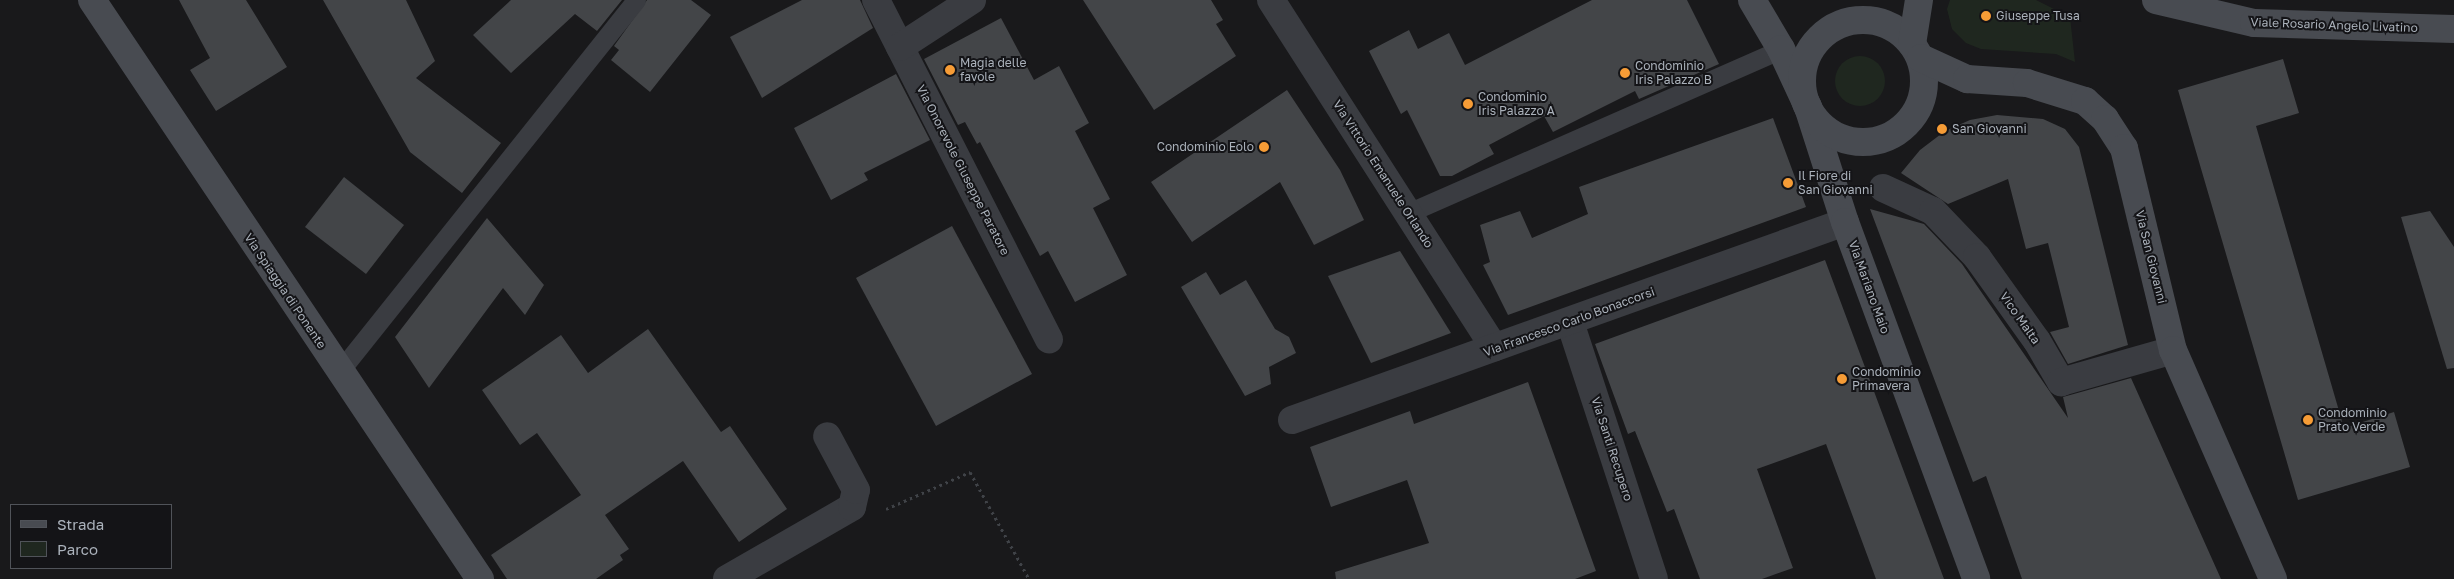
<!DOCTYPE html>
<html>
<head>
<meta charset="utf-8">
<style>
	body { margin:0 }
	#map { position:relative; width:2454px; height:579px; overflow:hidden; background:#19191b; font-family:"Golos Text",sans-serif }
	div>[style] { position:absolute }
	.green>* { inset:0; background:#1f271f }
	.round { border-radius:50% }
	.building>* { inset:0; background:#434548 }
	.path>* { height:3px; margin-top:-1.5px; transform-origin:0; background:repeating-linear-gradient(90deg,#404348 0 2.5px,transparent 0 6.5px) }
	.lane>* { height:19px; margin:-9.5px; padding:0 9.5px; transform-origin:9.5px; border-radius:9.5px; background:#3a3c41 }
	.street>* { height:28px; margin:-14px; padding:0 14px; transform-origin:14px; border-radius:14px; background:#3a3c41 }
	.secondary>* { height:28px; margin:-14px; padding:0 14px; transform-origin:14px; border-radius:14px; background:#484b51 }
	.secondary>.ring { margin:-14px; padding:0; box-sizing:content-box; background:none; border:28px solid #484b51; border-radius:50% }
	.dots>* { width:14px; height:14px; translate:-50% -50%; box-sizing:border-box; border:2px solid #141417; border-radius:50% }
	span { translate:-50% -50%; white-space:nowrap; text-align:center; line-height:1.15; -webkit-text-stroke:4px #141417; paint-order:stroke }
	.poi-label { font-size:12px; color:#abb2bb }
	.left { translate:0 -50%; text-align:left }
	.right { translate:-100% -50%; text-align:right }
	.street-label { font-size:12px; color:#abb2bb }
	.legend { position:absolute; left:10px; top:504px; width:162px; height:65px; box-sizing:border-box; background:#141417; border:1px solid #505359; margin:0; padding:6px 9px; list-style:none; font-size:15px; color:#abb2bb }
	.legend li { display:flex; align-items:center; gap:10px; height:25px }
	.legend b { width:25px; border:1px solid #505359 }
</style>
</head>
<body>
<div id="map">
	<div class="green">
		<div style="clip-path:polygon(1950px 0,2036px 0,2070px 17px,2075px 62px,2056px 54px,1981px 49px,1966px 43px,1952px 29px,1947px 9px)"></div>
		<div class="round" style="left:1835px;top:56px;width:50px;height:50px"></div>
	</div>
	<div class="building">
		<div style="clip-path:polygon(179px 0,246px 0,287px 67px,216px 111px,190px 70px,210px 58px)"></div>
		<div style="clip-path:polygon(323px 0,406px 0,435px 61px,416px 78px,501px 143px,462px 193px,410px 152px)"></div>
		<div style="clip-path:polygon(511px 0,622px 0,597px 31px,575px 14px,511px 73px,473px 35px)"></div>
		<div style="clip-path:polygon(647px 0,691px 0,711px 15px,650px 92px,611px 60px,619px 50px,614px 46px)"></div>
		<div style="clip-path:polygon(802px 0,860px 0,873px 28px,762px 98px,730px 37px)"></div>
		<div style="clip-path:polygon(1083px 0,1211px 0,1223px 20px,1216px 24px,1236px 56px,1154px 110px)"></div>
		<div style="clip-path:polygon(1592px 0,1687px 0,1719px 64px,1639px 99px,1635px 91px,1553px 132px,1544px 116px,1489px 145px,1494px 154px,1452px 176px,1440px 176px,1407px 110px,1401px 114px,1369px 51px,1409px 30px,1418px 49px,1449px 33px,1465px 65px)"></div>
		<div style="clip-path:polygon(1001px 18px,1034px 80px,1059px 66px,1089px 123px,1075px 131px,1110px 199px,1093px 208px,1127px 275px,1075px 302px,1048px 251px,1040px 256px,980px 142px,977px 144px,965px 122px,958px 125px,924px 59px)"></div>
		<div style="clip-path:polygon(2283px 59px,2299px 113px,2256px 126px,2344px 428px,2394px 412px,2410px 467px,2298px 500px,2178px 90px)"></div>
		<div style="clip-path:polygon(896px 74px,930px 140px,864px 173px,868px 180px,831px 200px,794px 128px)"></div>
		<div style="clip-path:polygon(1287px 90px,1340px 170px,1364px 220px,1314px 245px,1280px 182px,1192px 242px,1151px 182px)"></div>
		<div style="clip-path:polygon(1997px 115px,2043px 119px,2065px 129px,2079px 147px,2128px 345px,2068px 364px,2050px 332px,2069px 327px,2048px 243px,2026px 249px,2008px 179px,1948px 204px,1901px 173px,1920px 150px,1945px 131px,1970px 120px)"></div>
		<div style="clip-path:polygon(1773px 118px,1806px 207px,1508px 315px,1483px 265px,1490px 262px,1480px 225px,1520px 211px,1532px 238px,1588px 214px,1579px 187px)"></div>
		<div style="clip-path:polygon(344px 177px,404px 225px,366px 274px,305px 227px)"></div>
		<div style="clip-path:polygon(1870px 209px,1924px 224px,1962px 264px,2068px 418px,2063px 397px,2131px 378px,2221px 579px,2022px 579px,1986px 476px,1973px 482px)"></div>
		<div style="clip-path:polygon(2430px 211px,2454px 247px,2454px 368px,2447px 369px,2401px 217px)"></div>
		<div style="clip-path:polygon(487px 218px,544px 285px,525px 315px,503px 288px,429px 388px,395px 337px)"></div>
		<div style="clip-path:polygon(952px 226px,1032px 374px,936px 426px,856px 278px)"></div>
		<div style="clip-path:polygon(1400px 251px,1451px 333px,1371px 363px,1328px 276px)"></div>
		<div style="clip-path:polygon(1825px 260px,1944px 579px,1876px 579px,1826px 444px,1757px 469px,1793px 568px,1762px 579px,1700px 579px,1674px 509px,1667px 512px,1635px 431px,1628px 434px,1595px 344px)"></div>
		<div style="clip-path:polygon(1206px 272px,1220px 295px,1246px 280px,1275px 329px,1289px 337px,1296px 353px,1269px 367px,1271px 384px,1245px 396px,1181px 287px)"></div>
		<div style="clip-path:polygon(648px 329px,721px 432px,730px 426px,787px 509px,739px 542px,683px 461px,605px 515px,629px 549px,620px 555px,623px 560px,596px 579px,507px 579px,491px 555px,581px 495px,537px 433px,520px 445px,482px 390px,561px 335px,588px 373px)"></div>
		<div style="clip-path:polygon(1528px 382px,1596px 571px,1575px 579px,1336px 579px,1335px 572px,1429px 543px,1407px 480px,1331px 507px,1310px 447px,1410px 411px,1414px 424px)"></div>
	</div>
	<div class="path">
		<div style="left:886px;top:509px;width:92px;rotate:-23.8deg"></div>
		<div style="left:970px;top:472px;width:122px;rotate:61.1deg"></div>
	</div>
	<div class="lane">
		<div style="left:1408px;top:213px;width:407px;rotate:-23.7deg"></div>
		<div style="left:339px;top:372px;width:476px;rotate:-51.4deg"></div>
	</div>
	<div class="street">
		<div style="left:876px;top:0;width:381px;rotate:63deg"></div>
		<div style="left:1271px;top:0;width:413px;rotate:57.3deg"></div>
		<div style="left:900px;top:47px;width:86px;rotate:-33.1deg"></div>
		<div style="left:1883px;top:188px;width:55px;rotate:24.7deg"></div>
		<div style="left:1933px;top:211px;width:64px;rotate:46.3deg"></div>
		<div style="left:1977px;top:257px;width:103px;rotate:54.5deg"></div>
		<div style="left:2037px;top:341px;width:48px;rotate:59.7deg"></div>
		<div style="left:2061px;top:382px;width:116px;rotate:-15.9deg"></div>
		<div style="left:1570px;top:322px;width:270px;rotate:71.9deg"></div>
		<div style="left:1292px;top:420px;width:587px;rotate:-19.7deg"></div>
		<div style="left:727px;top:579px;width:144px;rotate:-29.9deg"></div>
		<div style="left:852px;top:507px;width:17px;rotate:-77deg"></div>
		<div style="left:856px;top:490px;width:61px;rotate:-118.2deg"></div>
	</div>
	<div class="secondary">
		<div style="left:92px;top:0;width:697px;rotate:56.17deg"></div>
		<div style="left:1752px;top:0;width:57px;rotate:59.4deg"></div>
		<div style="left:1781px;top:49px;width:64px;rotate:65deg"></div>
		<div style="left:1808px;top:107px;width:121px;rotate:72.2deg"></div>
		<div style="left:1845px;top:222px;width:380px;rotate:69.8deg"></div>
		<div style="left:2156px;top:0;width:101px;rotate:13.2deg"></div>
		<div style="left:2254px;top:23px;width:200px;rotate:1.7deg"></div>
		<div class="ring" style="left:1802px;top:20px;width:94px;height:94px"></div>
		<div style="left:1912px;top:44px;width:45px;rotate:-81deg"></div>
		<div style="left:1921px;top:58px;width:51px;rotate:24.5deg"></div>
		<div style="left:1967px;top:79px;width:60px;rotate:3.8deg"></div>
		<div style="left:2027px;top:83px;width:61px;rotate:17.2deg"></div>
		<div style="left:2085px;top:101px;width:27px;rotate:42deg"></div>
		<div style="left:2105px;top:119px;width:35px;rotate:57deg"></div>
		<div style="left:2124px;top:148px;width:208px;rotate:76.4deg"></div>
		<div style="left:2173px;top:350px;width:250px;rotate:66.4deg"></div>
	</div>
	<div class="dots">
		<div style="left:1986px;top:16px;background:#f69c36"></div>
		<div style="left:950px;top:70px;background:#f69c36"></div>
		<div style="left:1625px;top:73px;background:#f69c36"></div>
		<div style="left:1468px;top:104px;background:#f69c36"></div>
		<div style="left:1942px;top:129px;background:#f69c36"></div>
		<div style="left:1264px;top:147px;background:#f69c36"></div>
		<div style="left:1788px;top:183px;background:#f69c36"></div>
		<div style="left:1842px;top:379px;background:#f69c36"></div>
		<div style="left:2308px;top:420px;background:#f69c36"></div>
	</div>
	<div class="poi-label">
		<span class="left" style="left:1996px;top:16px">Giuseppe Tusa</span>
		<span class="left" style="left:960px;top:70px">Magia delle<br>favole</span>
		<span class="left" style="left:1635px;top:73px">Condominio<br>Iris Palazzo B</span>
		<span class="left" style="left:1478px;top:104px">Condominio<br>Iris Palazzo A</span>
		<span class="left" style="left:1952px;top:129px">San Giovanni</span>
		<span class="right" style="left:1254px;top:147px">Condominio Eolo</span>
		<span class="left" style="left:1798px;top:183px">Il Fiore di<br>San Giovanni</span>
		<span class="left" style="left:1852px;top:379px">Condominio<br>Primavera</span>
		<span class="left" style="left:2318px;top:420px">Condominio<br>Prato Verde</span>
	</div>
	<div class="street-label">
		<span style="left:2334px;top:25px;rotate:2deg">Viale Rosario Angelo Livatino</span>
		<span style="left:963px;top:170px;rotate:63deg">Via Onorevole Giuseppe Paratore</span>
		<span style="left:1383px;top:174px;rotate:57deg">Via Vittorio Emanuele Orlando</span>
		<span style="left:2151px;top:257px;rotate:76deg">Via San Giovanni</span>
		<span style="left:1869px;top:287px;rotate:70deg">Via Mariano Maio</span>
		<span style="left:285px;top:291px;rotate:56deg">Via Spiaggia di Ponente</span>
		<span style="left:2020px;top:318px;rotate:55deg">Vico Malta</span>
		<span style="left:1569px;top:322px;rotate:-20deg">Via Francesco Carlo Bonaccorsi</span>
		<span style="left:1612px;top:449px;rotate:72deg">Via Santi Recupero</span>
	</div>
	<ul class="legend">
	<li><b style="height:6px;background:#484b51"></b>Strada</li>
	<li><b style="height:14px;background:#1f271f"></b>Parco</li>
	</ul>
</div>
</body>
</html>
